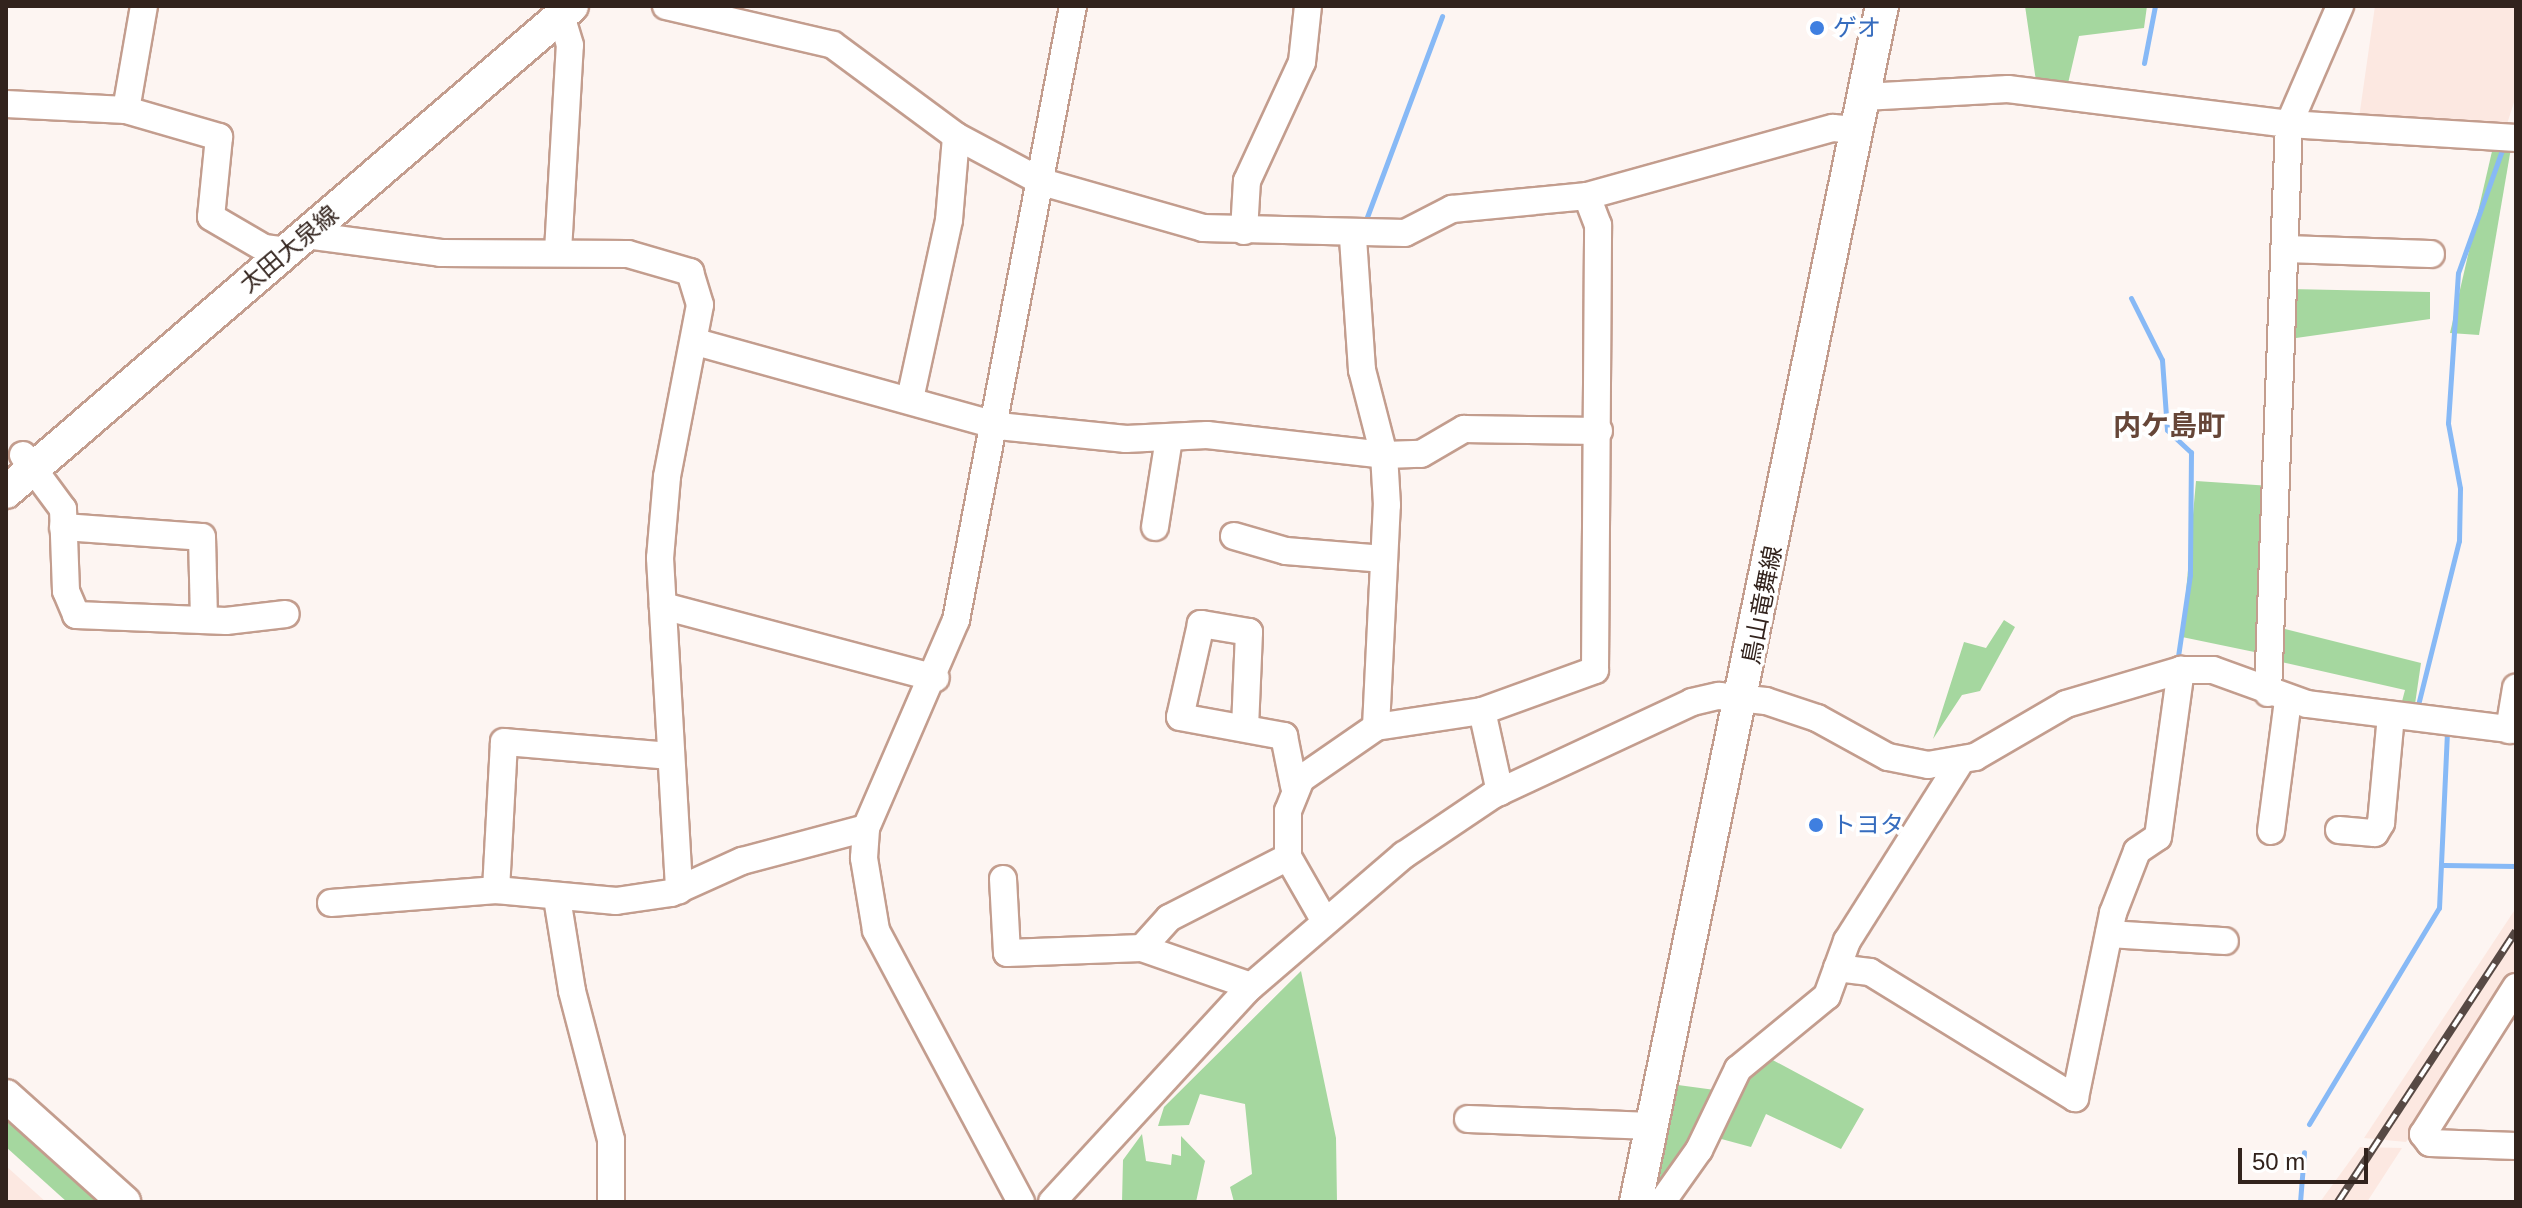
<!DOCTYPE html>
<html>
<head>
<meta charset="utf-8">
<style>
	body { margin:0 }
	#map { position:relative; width:2522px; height:1208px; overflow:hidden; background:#fdf5f2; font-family:Helvetica,"Noto Sans JP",sans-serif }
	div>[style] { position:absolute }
	.built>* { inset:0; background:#fce8e1 }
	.green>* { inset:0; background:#a5d79f }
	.stream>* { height:5px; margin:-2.5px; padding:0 2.5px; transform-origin:2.5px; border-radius:2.5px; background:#87b9f6 }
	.roads { filter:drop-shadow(2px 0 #c39d8e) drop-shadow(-2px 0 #c39d8e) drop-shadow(0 2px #c39d8e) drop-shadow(0 -2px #c39d8e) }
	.minor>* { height:26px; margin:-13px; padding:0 13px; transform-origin:13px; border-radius:13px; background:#fff }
	.major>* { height:32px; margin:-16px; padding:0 16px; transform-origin:16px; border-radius:16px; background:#fff }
	.rail>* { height:8px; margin-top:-4px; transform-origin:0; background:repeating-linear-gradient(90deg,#fff 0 15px,#574944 0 30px); box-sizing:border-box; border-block:2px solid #574944 }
	.dots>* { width:22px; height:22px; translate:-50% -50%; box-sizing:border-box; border:4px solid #fff; border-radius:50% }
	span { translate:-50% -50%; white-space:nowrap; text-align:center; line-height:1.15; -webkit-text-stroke:7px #fff; paint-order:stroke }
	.shop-label { font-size:24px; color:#366cbe }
	.left { translate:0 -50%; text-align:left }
	.street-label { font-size:24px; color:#32231d }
	.quarter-label { font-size:28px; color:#664638; font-weight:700 }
	.frame { position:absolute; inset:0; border:8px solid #32231d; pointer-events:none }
	.scale { position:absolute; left:2238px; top:1148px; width:130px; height:36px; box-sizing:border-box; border:4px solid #32231d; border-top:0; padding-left:10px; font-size:24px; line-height:28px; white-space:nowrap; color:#32231d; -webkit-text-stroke:6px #fff; paint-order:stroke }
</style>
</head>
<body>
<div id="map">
	<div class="built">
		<div style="clip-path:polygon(2375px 6px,2516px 6px,2516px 96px,2507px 124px,2359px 118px)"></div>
		<div style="clip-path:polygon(2516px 908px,2516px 972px,2406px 1142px,2364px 1138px)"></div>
		<div style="clip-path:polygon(2360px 1147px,2402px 1148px,2367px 1202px,2320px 1202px)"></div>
		<div style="clip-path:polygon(6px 1166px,46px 1202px,6px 1202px)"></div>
	</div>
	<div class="green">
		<div style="clip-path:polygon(2025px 6px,2147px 6px,2144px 28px,2079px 36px,2066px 92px,2037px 88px)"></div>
		<div style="clip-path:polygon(2493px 147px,2511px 148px,2479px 335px,2450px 333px)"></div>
		<div style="clip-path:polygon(2290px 289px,2430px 292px,2430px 319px,2289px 339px)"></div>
		<div style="clip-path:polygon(2196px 481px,2271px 486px,2264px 654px,2182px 637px)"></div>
		<div style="clip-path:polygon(2004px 620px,2015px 627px,1980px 691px,1962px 695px,1933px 739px,1964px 642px,1986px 648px)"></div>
		<div style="clip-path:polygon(2281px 628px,2421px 663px,2414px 711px,2400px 709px,2405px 690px,2277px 661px)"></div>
		<div style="clip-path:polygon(1301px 971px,1336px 1138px,1337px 1202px,1234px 1202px,1230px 1187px,1252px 1174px,1245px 1104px,1200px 1094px,1189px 1125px,1158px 1126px,1164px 1107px)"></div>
		<div style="clip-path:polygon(1769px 1058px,1864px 1109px,1841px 1149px,1766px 1114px,1751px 1147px,1714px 1137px,1737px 1083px)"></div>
		<div style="clip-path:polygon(1678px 1085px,1715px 1090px,1690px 1151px,1653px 1198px)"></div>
		<div style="clip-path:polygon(6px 1113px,105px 1202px,67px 1202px,6px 1147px)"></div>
		<div style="clip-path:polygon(1142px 1134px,1146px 1161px,1171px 1165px,1172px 1154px,1181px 1156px,1181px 1136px,1205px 1161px,1196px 1202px,1122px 1202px,1123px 1160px)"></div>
	</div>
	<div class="stream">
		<div style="left:2144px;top:63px;width:58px;rotate:-79.1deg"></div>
		<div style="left:1364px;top:225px;width:223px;rotate:-69.5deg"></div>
		<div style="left:2131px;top:298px;width:69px;rotate:63.4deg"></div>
		<div style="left:2162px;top:360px;width:70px;rotate:85.9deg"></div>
		<div style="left:2167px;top:430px;width:33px;rotate:43deg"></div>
		<div style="left:2191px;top:452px;width:123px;rotate:90.5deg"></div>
		<div style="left:2190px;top:575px;width:89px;rotate:98.4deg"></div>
		<div style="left:2417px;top:709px;width:173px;rotate:-76deg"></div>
		<div style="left:2459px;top:541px;width:53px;rotate:-88.9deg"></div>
		<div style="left:2460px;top:488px;width:66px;rotate:-100.5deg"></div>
		<div style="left:2448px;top:423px;width:150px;rotate:-86.2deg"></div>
		<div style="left:2458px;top:273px;width:131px;rotate:-70.3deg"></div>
		<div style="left:2444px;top:865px;width:72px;rotate:0.8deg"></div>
		<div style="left:2309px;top:1124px;width:252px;rotate:-59deg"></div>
		<div style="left:2439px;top:908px;width:178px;rotate:-87.4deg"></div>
		<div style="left:2300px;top:1202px;width:50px;rotate:-85.4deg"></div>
	</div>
	<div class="roads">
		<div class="minor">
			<div style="left:666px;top:6px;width:171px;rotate:13.1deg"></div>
			<div style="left:833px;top:45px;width:153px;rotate:36.5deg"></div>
			<div style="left:956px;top:136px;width:98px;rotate:28.1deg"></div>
			<div style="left:1042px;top:182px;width:167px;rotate:15.9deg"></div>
			<div style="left:1203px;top:228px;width:202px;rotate:1.4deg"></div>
			<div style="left:1405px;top:233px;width:53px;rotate:-27.1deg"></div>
			<div style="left:1452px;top:209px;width:136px;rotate:-5.5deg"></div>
			<div style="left:1587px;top:196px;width:255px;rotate:-15.5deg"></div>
			<div style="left:1833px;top:128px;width:23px;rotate:5deg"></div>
			<div style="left:1864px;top:97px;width:144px;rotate:-3.2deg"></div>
			<div style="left:2008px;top:89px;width:283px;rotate:7.1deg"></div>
			<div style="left:2289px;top:124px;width:227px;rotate:3.5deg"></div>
			<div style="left:6px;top:104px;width:120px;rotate:2.9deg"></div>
			<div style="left:126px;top:110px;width:97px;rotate:16.2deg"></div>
			<div style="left:219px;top:137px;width:80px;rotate:95.7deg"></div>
			<div style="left:211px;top:217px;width:61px;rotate:30.3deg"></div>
			<div style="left:264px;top:248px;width:24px;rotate:7deg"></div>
			<div style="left:126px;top:110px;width:106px;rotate:-80.2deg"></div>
			<div style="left:1244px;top:231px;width:50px;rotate:-86.6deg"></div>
			<div style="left:1247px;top:181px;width:131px;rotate:-65.2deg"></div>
			<div style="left:1302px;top:62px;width:56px;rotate:-83.9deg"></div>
			<div style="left:306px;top:235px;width:136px;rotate:7.6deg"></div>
			<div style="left:441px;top:253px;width:187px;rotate:0.3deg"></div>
			<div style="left:628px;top:254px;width:65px;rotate:16.2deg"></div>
			<div style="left:690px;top:272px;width:34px;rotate:73deg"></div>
			<div style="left:700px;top:305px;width:175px;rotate:100.9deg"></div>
			<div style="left:667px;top:477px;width:81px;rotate:94.9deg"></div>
			<div style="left:660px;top:558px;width:333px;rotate:86.7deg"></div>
			<div style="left:2285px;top:249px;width:146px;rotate:2deg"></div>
			<div style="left:558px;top:251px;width:206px;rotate:-86.7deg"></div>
			<div style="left:570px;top:45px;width:31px;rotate:-107deg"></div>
			<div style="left:696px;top:342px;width:313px;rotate:15.5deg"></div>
			<div style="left:998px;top:426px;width:129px;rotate:5.8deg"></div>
			<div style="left:1126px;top:439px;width:81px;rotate:-2.8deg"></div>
			<div style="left:1207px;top:435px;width:178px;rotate:6.4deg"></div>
			<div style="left:1384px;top:455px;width:37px;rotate:-2deg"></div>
			<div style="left:1421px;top:454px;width:50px;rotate:-30.2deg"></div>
			<div style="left:1464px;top:429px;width:135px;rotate:0.8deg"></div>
			<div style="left:910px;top:399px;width:183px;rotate:-77.7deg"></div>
			<div style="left:949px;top:220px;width:84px;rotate:-85.2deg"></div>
			<div style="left:23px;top:455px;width:67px;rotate:53.5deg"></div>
			<div style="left:63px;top:509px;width:82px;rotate:87.9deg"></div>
			<div style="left:66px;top:591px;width:26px;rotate:67deg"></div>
			<div style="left:76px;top:615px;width:150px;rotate:2.3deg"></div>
			<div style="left:226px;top:621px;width:60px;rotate:-6.7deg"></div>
			<div style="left:63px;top:527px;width:139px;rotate:4.1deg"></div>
			<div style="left:202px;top:537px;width:83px;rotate:88.6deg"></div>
			<div style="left:1155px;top:527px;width:89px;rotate:-81deg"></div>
			<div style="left:1234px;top:536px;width:54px;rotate:16.1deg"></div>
			<div style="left:1286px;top:551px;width:98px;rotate:4.7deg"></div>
			<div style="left:663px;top:606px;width:282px;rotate:14.8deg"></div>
			<div style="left:2268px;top:693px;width:569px;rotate:-87.89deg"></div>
			<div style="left:2289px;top:124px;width:129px;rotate:-66.6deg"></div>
			<div style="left:1376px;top:727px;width:107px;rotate:-8.6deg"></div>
			<div style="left:1245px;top:728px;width:96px;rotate:-87.6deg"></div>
			<div style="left:1249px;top:632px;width:49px;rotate:-170.5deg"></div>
			<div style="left:1201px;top:624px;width:95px;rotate:102.7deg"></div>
			<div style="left:1180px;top:717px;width:106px;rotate:10.4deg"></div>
			<div style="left:1284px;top:736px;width:51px;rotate:78.7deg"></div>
			<div style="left:2509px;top:730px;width:43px;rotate:-80.5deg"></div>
			<div style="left:1500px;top:792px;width:83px;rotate:-102.5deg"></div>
			<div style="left:1482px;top:711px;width:120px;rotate:-19.9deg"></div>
			<div style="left:1595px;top:670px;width:445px;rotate:-89.6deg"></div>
			<div style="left:1598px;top:225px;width:31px;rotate:-111deg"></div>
			<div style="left:2339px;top:830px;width:36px;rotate:5deg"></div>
			<div style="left:2375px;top:833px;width:12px;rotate:-59deg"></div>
			<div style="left:2381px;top:823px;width:108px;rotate:-84.7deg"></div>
			<div style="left:2271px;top:831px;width:132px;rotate:-82.6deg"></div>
			<div style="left:1003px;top:879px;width:74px;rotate:86.9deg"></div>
			<div style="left:1007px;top:953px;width:135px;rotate:-2.1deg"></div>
			<div style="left:496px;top:890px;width:148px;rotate:-86.9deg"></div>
			<div style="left:504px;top:742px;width:166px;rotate:4.8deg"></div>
			<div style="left:557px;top:898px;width:94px;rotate:80.8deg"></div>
			<div style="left:572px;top:991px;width:154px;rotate:75.3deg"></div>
			<div style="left:611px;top:1140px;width:62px;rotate:90deg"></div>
			<div style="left:331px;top:903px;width:166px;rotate:-4.5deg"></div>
			<div style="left:496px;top:890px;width:121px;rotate:5.2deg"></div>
			<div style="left:616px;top:901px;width:56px;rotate:-8.3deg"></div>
			<div style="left:671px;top:893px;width:78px;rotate:-24.3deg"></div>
			<div style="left:742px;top:861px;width:128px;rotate:-14.9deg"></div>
			<div style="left:1323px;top:918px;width:70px;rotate:-119.8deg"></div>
			<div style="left:1288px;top:857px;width:46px;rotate:-90deg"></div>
			<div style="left:1288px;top:811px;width:35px;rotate:-68deg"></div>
			<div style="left:1301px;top:779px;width:91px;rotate:-34.7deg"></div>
			<div style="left:1376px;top:727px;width:222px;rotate:-87.2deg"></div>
			<div style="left:1387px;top:505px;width:50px;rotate:-93.4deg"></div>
			<div style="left:1384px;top:455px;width:88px;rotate:-104.5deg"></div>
			<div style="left:1362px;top:370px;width:133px;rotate:-93.9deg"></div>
			<div style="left:2109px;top:934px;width:116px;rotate:3.5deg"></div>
			<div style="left:1837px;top:968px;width:33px;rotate:7deg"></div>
			<div style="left:1870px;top:972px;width:241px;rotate:31.6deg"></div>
			<div style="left:2075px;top:1098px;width:189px;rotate:-78.4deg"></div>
			<div style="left:2113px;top:913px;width:66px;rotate:-68.8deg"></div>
			<div style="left:2137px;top:851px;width:25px;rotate:-34deg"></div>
			<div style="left:2158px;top:837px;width:169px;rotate:-82.2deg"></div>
			<div style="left:1251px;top:986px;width:115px;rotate:-160.8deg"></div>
			<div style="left:1142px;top:948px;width:40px;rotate:-48deg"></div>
			<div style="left:1169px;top:918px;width:134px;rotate:-27.1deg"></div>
			<div style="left:2516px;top:987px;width:174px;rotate:122.3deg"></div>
			<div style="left:2423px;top:1134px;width:11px;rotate:52deg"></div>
			<div style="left:2430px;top:1143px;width:86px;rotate:2deg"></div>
			<div style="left:1468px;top:1119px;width:184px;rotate:2.2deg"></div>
			<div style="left:1021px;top:1202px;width:308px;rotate:-118.1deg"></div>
			<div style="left:876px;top:930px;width:73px;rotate:-99.5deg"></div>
			<div style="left:864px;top:858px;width:30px;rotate:-86deg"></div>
			<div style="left:866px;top:828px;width:227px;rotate:-66.6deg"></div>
			<div style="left:956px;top:620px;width:625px;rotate:-79.21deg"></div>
			<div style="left:1052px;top:1202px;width:289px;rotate:-47.4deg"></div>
			<div style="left:1248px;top:989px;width:206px;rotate:-40.7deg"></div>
			<div style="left:1404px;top:855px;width:107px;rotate:-34deg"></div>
			<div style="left:1493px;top:795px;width:220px;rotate:-25deg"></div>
			<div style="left:1692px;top:702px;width:28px;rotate:-13deg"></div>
			<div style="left:1719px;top:696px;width:47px;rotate:6.1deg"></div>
			<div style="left:1766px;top:701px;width:54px;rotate:18.4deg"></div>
			<div style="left:1817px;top:718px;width:81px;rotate:28.8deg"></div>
			<div style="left:1888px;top:757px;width:41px;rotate:11.3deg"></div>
			<div style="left:1928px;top:765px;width:48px;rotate:-9.7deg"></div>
			<div style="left:1975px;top:757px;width:105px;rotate:-30.2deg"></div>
			<div style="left:2066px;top:704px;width:120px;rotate:-16.5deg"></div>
			<div style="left:2181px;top:670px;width:32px"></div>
			<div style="left:2213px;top:670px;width:100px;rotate:19.9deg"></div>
			<div style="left:2307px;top:704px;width:211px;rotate:7.1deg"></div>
			<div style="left:1662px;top:1202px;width:64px;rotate:-54.6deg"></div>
			<div style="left:1699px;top:1150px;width:90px;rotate:-64.3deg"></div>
			<div style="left:1738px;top:1069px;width:115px;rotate:-39.4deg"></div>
			<div style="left:1827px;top:996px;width:59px;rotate:-70deg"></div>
			<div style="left:1847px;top:941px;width:213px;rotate:-57.7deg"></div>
		</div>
		<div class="major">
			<div style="left:6px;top:492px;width:746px;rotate:-40.65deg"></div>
			<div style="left:6px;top:1096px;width:159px;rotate:41.9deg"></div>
			<div style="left:1636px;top:1202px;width:1221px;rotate:-78.38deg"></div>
		</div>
	</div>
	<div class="rail">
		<div style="left:2338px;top:1202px;width:324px;rotate:-56.7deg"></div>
	</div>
	<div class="dots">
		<div style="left:1817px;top:28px;background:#3f7fe0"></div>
		<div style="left:1816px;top:825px;background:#3f7fe0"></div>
	</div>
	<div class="shop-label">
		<span class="left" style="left:1833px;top:28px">ゲオ</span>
		<span class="left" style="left:1832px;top:825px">トヨタ</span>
	</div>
	<div class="street-label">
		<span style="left:289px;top:249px;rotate:-40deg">太田大泉線</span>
		<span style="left:1762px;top:605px;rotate:-79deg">鳥山竜舞線</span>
	</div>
	<div class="quarter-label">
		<span style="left:2169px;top:426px">内ケ島町</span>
	</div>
	<div class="frame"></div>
	<div class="scale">50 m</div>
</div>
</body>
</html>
